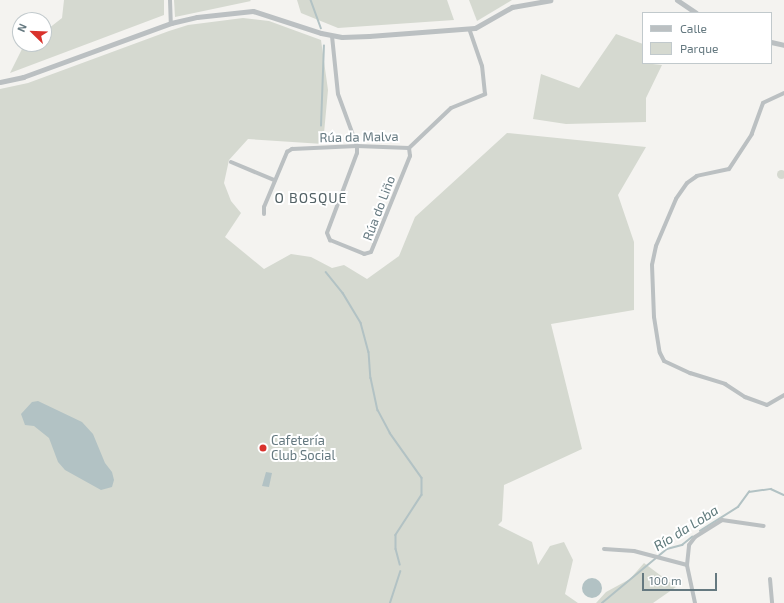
<!DOCTYPE html>
<html>
<head>
<meta charset="utf-8">
<style>
	body { margin:0 }
	#map { position:relative; width:784px; height:603px; overflow:hidden; background:#f4f3f0; font-family:"Exo 2",sans-serif }
	div>[style] { position:absolute }
	.green>* { inset:0; background:#d5d9d0 }
	.round { border-radius:50% }
	.water>* { inset:0; background:#b2c2c4 }
	.stream>* { height:1.5px; margin:-0.75px; padding:0 0.75px; transform-origin:0.75px; border-radius:0.75px; background:#b2c2c4 }
	.minor>* { height:4px; margin:-2px; padding:0 2px; transform-origin:2px; border-radius:2px; background:#bbc0c2 }
	.tertiary>* { height:5px; margin:-2.5px; padding:0 2.5px; transform-origin:2.5px; border-radius:2.5px; background:#bbc0c2 }
	.dots>* { width:11px; height:11px; translate:-50% -50%; box-sizing:border-box; border:2px solid #fff; border-radius:50% }
	span { translate:-50% -50%; white-space:nowrap; text-align:center; line-height:1.15; -webkit-text-stroke:4px #fff; paint-order:stroke }
	.street-label { font-size:13px; color:#657980 }
	.poi-label { font-size:13px; color:#657980 }
	.left { translate:0 -50%; text-align:left }
	.neighbourhood-label { font-size:14px; color:#526165; letter-spacing:1px }
	.water-label { font-size:14px; color:#607b7d; font-style:italic }
	.legend { position:absolute; left:642px; top:12px; width:130px; height:52px; box-sizing:border-box; background:#fff; border:1px solid #c1c9cc; margin:0; padding:5px 7px; list-style:none; font-size:12px; color:#657980 }
	.legend li { display:flex; align-items:center; gap:8px; height:20px }
	.legend b { width:20px; border:1px solid #c1c9cc }
	.north { position:absolute; left:12px; top:12px; width:40px; height:40px; box-sizing:border-box; background:#fff; border:1px solid #c1c9cc; border-radius:50%; rotate:293deg; font-size:11px; font-weight:700; line-height:16px; text-align:center; color:#657980 }
	.north::after { content:''; display:block; margin:auto; width:14px; height:18px; background:#d9322c; clip-path:polygon(50% 0,100% 100%,50% 72%,0 100%) }
	.scale { position:absolute; left:642px; top:573px; width:75px; height:18px; box-sizing:border-box; border:2px solid #657980; border-top:0; padding-left:5px; font-size:12px; line-height:14px; white-space:nowrap; color:#657980; -webkit-text-stroke:3px #fff; paint-order:stroke }
</style>
</head>
<body>
<div id="map">
	<div class="green">
		<div style="clip-path:polygon(64px 0,164px 0,164px 15px,10px 73px,22px 49px,28px 44px,44px 44px,44px 32px,62px 18px)"></div>
		<div style="clip-path:polygon(174px 0,250px 0,251px 1px,175px 17px)"></div>
		<div style="clip-path:polygon(297px 0,447px 0,454px 20px,338px 28px,301px 13px)"></div>
		<div style="clip-path:polygon(469px 0,512px 0,477px 21px)"></div>
		<div style="clip-path:polygon(243px 18px,269px 21px,321px 40px,328px 90px,323px 144px,248px 139px,229px 160px,224px 183px,231px 201px,241px 213px,225px 237px,264px 269px,291px 254px,311px 257px,332px 268px,344px 265px,367px 279px,399px 256px,415px 217px,507px 133px,646px 147px,618px 195px,634px 242px,634px 310px,551px 324px,582px 449px,504px 485px,502px 521px,498px 525px,532px 542px,538px 565px,550px 546px,564px 542px,573px 560px,565px 594px,578px 603px,0 603px,0 89px,28px 83px,169px 31px,188px 25px)"></div>
		<div style="clip-path:polygon(616px 34px,643px 44px,643px 63px,662px 65px,646px 98px,646px 122px,566px 124px,533px 119px,541px 74px,579px 88px)"></div>
		<div class="round" style="left:776.5px;top:169.5px;width:9px;height:9px"></div>
		<div style="clip-path:polygon(644px 563px,676px 587px,653px 603px,596px 603px,606px 592px,630px 579px)"></div>
	</div>
	<div class="water">
		<div style="clip-path:polygon(38px 401px,82px 422px,93px 434px,105px 463px,112px 472px,114px 480px,112px 487px,101px 490px,65px 470px,58px 462px,49px 438px,34px 426px,25px 425px,21px 414px,32px 402px)"></div>
		<div style="clip-path:polygon(266px 472px,272px 473px,269px 487px,262px 486px)"></div>
		<div class="round" style="left:582px;top:578px;width:20px;height:20px"></div>
	</div>
	<div class="stream">
		<div style="left:311px;top:0;width:30px;rotate:70deg"></div>
		<div style="left:321px;top:126px;width:80px;rotate:-87.9deg"></div>
		<div style="left:326px;top:272px;width:27px;rotate:51deg"></div>
		<div style="left:343px;top:293px;width:35px;rotate:59deg"></div>
		<div style="left:361px;top:323px;width:30px;rotate:75deg"></div>
		<div style="left:369px;top:352px;width:26px;rotate:86deg"></div>
		<div style="left:371px;top:378px;width:33px;rotate:78deg"></div>
		<div style="left:378px;top:410px;width:26px;rotate:62deg"></div>
		<div style="left:390px;top:433px;width:55px;rotate:54.6deg"></div>
		<div style="left:422px;top:478px;width:17px;rotate:90deg"></div>
		<div style="left:422px;top:495px;width:48px;rotate:123deg"></div>
		<div style="left:396px;top:535px;width:14px;rotate:90deg"></div>
		<div style="left:396px;top:549px;width:16px;rotate:75deg"></div>
		<div style="left:700px;top:531px;width:45px;rotate:-32.3deg"></div>
		<div style="left:738px;top:507px;width:19px;rotate:-54deg"></div>
		<div style="left:749px;top:492px;width:22px;rotate:-8deg"></div>
		<div style="left:771px;top:489px;width:14px;rotate:25deg"></div>
		<div style="left:390px;top:603px;width:33px;rotate:-72deg"></div>
		<div style="left:602px;top:603px;width:85px;rotate:-39.7deg"></div>
		<div style="left:667px;top:549px;width:16px;rotate:-15deg"></div>
		<div style="left:682px;top:545px;width:13px;rotate:-39deg"></div>
	</div>
	<div class="minor">
		<div style="left:170px;top:0;width:23px;rotate:88deg"></div>
		<div style="left:332px;top:36px;width:58px;rotate:84.1deg"></div>
		<div style="left:338px;top:94px;width:55px;rotate:69.9deg"></div>
		<div style="left:357px;top:146px;width:7px;rotate:90deg"></div>
		<div style="left:357px;top:153px;width:85px;rotate:110.6deg"></div>
		<div style="left:327px;top:233px;width:8px;rotate:67deg"></div>
		<div style="left:330px;top:240px;width:37px;rotate:22deg"></div>
		<div style="left:364px;top:254px;width:7px;rotate:-16deg"></div>
		<div style="left:371px;top:252px;width:104px;rotate:-67.9deg"></div>
		<div style="left:410px;top:156px;width:8px;rotate:-97deg"></div>
		<div style="left:784px;top:93px;width:23px;rotate:155deg"></div>
		<div style="left:763px;top:103px;width:33px;rotate:110deg"></div>
		<div style="left:752px;top:134px;width:42px;rotate:123.3deg"></div>
		<div style="left:729px;top:169px;width:33px;rotate:168deg"></div>
		<div style="left:697px;top:176px;width:12px;rotate:145deg"></div>
		<div style="left:687px;top:183px;width:19px;rotate:125deg"></div>
		<div style="left:676px;top:199px;width:51px;rotate:113.1deg"></div>
		<div style="left:656px;top:246px;width:19px;rotate:102deg"></div>
		<div style="left:652px;top:265px;width:52px;rotate:87.8deg"></div>
		<div style="left:654px;top:317px;width:36px;rotate:81deg"></div>
		<div style="left:660px;top:353px;width:9px;rotate:63deg"></div>
		<div style="left:664px;top:361px;width:29px;rotate:25deg"></div>
		<div style="left:690px;top:373px;width:37px;rotate:17deg"></div>
		<div style="left:725px;top:384px;width:24px;rotate:33deg"></div>
		<div style="left:745px;top:397px;width:23px;rotate:20deg"></div>
		<div style="left:767px;top:405px;width:20px;rotate:-30deg"></div>
		<div style="left:231px;top:162px;width:47px;rotate:22.7deg"></div>
		<div style="left:264px;top:214px;width:7px;rotate:-90deg"></div>
		<div style="left:264px;top:207px;width:60px;rotate:-67.3deg"></div>
		<div style="left:287px;top:152px;width:6px;rotate:-31deg"></div>
		<div style="left:292px;top:149px;width:65px;rotate:-2.6deg"></div>
		<div style="left:357px;top:146px;width:52px;rotate:2.2deg"></div>
		<div style="left:409px;top:148px;width:58px;rotate:-43.6deg"></div>
		<div style="left:451px;top:108px;width:37px;rotate:-22deg"></div>
		<div style="left:485px;top:94px;width:28px;rotate:-96deg"></div>
		<div style="left:482px;top:66px;width:39px;rotate:-109deg"></div>
		<div style="left:604px;top:549px;width:30px;rotate:4deg"></div>
		<div style="left:634px;top:551px;width:55px;rotate:14.8deg"></div>
		<div style="left:770px;top:579px;width:24px;rotate:85deg"></div>
		<div style="left:695px;top:603px;width:39px;rotate:-102deg"></div>
		<div style="left:687px;top:565px;width:20px;rotate:-84deg"></div>
		<div style="left:689px;top:545px;width:10px;rotate:-53deg"></div>
		<div style="left:695px;top:537px;width:32px;rotate:-32deg"></div>
		<div style="left:722px;top:520px;width:42px;rotate:8.1deg"></div>
	</div>
	<div class="tertiary">
		<div style="left:677px;top:0;width:23px;rotate:34deg"></div>
		<div style="left:771px;top:42px;width:13px;rotate:13deg"></div>
		<div style="left:0;top:82px;width:24px;rotate:-12deg"></div>
		<div style="left:23px;top:77px;width:158px;rotate:-20deg"></div>
		<div style="left:171px;top:23px;width:27px;rotate:-13deg"></div>
		<div style="left:197px;top:17px;width:56px;rotate:-6.1deg"></div>
		<div style="left:253px;top:11px;width:71px;rotate:17.9deg"></div>
		<div style="left:321px;top:33px;width:21px;rotate:11deg"></div>
		<div style="left:342px;top:37px;width:27px;rotate:-2deg"></div>
		<div style="left:369px;top:36px;width:106px;rotate:-4.3deg"></div>
		<div style="left:475px;top:28px;width:43px;rotate:-29.6deg"></div>
		<div style="left:512px;top:7px;width:39px;rotate:-10deg"></div>
	</div>
	<div class="dots">
		<div style="left:263px;top:448px;background:#d9322c"></div>
	</div>
	<div class="street-label">
		<span style="left:359px;top:137px;rotate:-1deg">Rúa da Malva</span>
		<span style="left:379px;top:208px;rotate:-69deg">Rúa do Liño</span>
	</div>
	<div class="poi-label">
		<span class="left" style="left:271px;top:448px">Cafetería<br>Club Social</span>
	</div>
	<div class="neighbourhood-label">
		<span style="left:311px;top:198px">O BOSQUE</span>
	</div>
	<div class="water-label">
		<span style="left:686px;top:528px;rotate:-32deg">Río da Loba</span>
	</div>
	<ul class="legend">
	<li><b style="height:5px;background:#bbc0c2"></b>Calle</li>
	<li><b style="height:11px;background:#d5d9d0"></b>Parque</li>
	</ul>
	<div class="north">N</div>
	<div class="scale">100 m</div>
</div>
</body>
</html>
